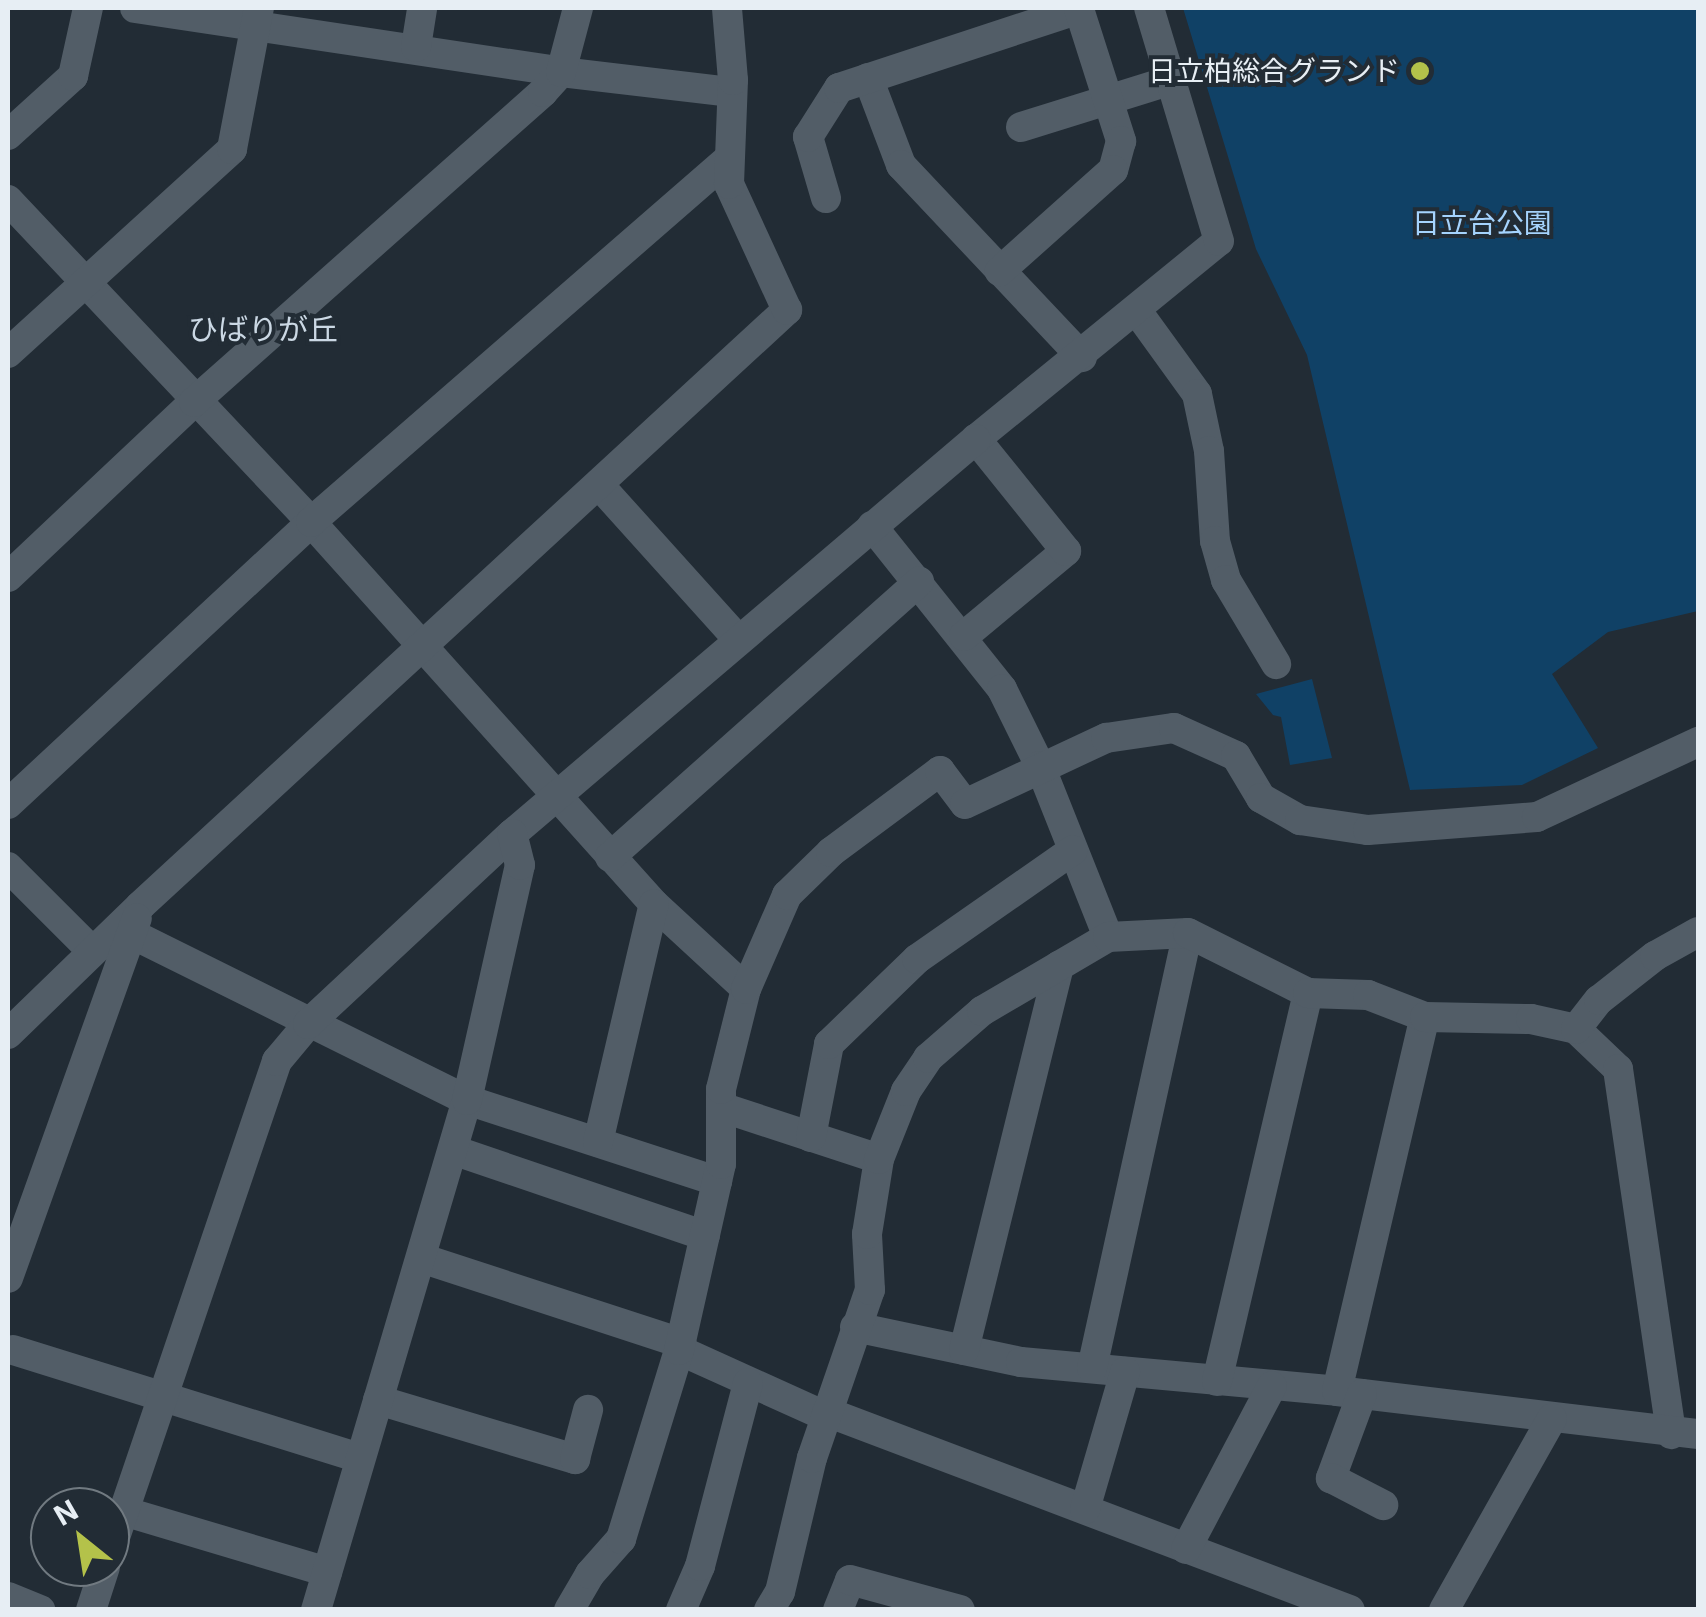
<!DOCTYPE html>
<html>
<head>
<meta charset="utf-8">
<style>
	body { margin:0 }
	#map { position:relative; width:1706px; height:1617px; overflow:hidden; background:#222c35; font-family:Inter,"Noto Sans JP",sans-serif }
	div>[style] { position:absolute }
	.green>* { inset:0; background:#104166 }
	.street>* { height:30px; margin:-15px; padding:0 15px; transform-origin:15px; border-radius:15px; background:#525d67 }
	.dots>* { width:28px; height:28px; translate:-50% -50%; box-sizing:border-box; border:5px solid #222c35; border-radius:50% }
	span { translate:-50% -50%; white-space:nowrap; text-align:center; line-height:1.15; -webkit-text-stroke:8px #222c35; paint-order:stroke }
	.poi-label { font-size:28px; color:#e7eef4 }
	.right { translate:-100% -50%; text-align:right }
	.park-label { font-size:28px; color:#a5d3fd }
	.neighbourhood-label { font-size:30px; color:#cbd8e4 }
	.frame { position:absolute; inset:0; border:10px solid #e7eef4; pointer-events:none }
	.north { position:absolute; left:30px; top:1487px; width:100px; height:100px; box-sizing:border-box; background:#222c35; border:2px solid #717a81; border-radius:50%; rotate:330deg; font-size:28px; font-weight:700; line-height:40px; text-align:center; color:#e7eef4 }
	.north::after { content:''; display:block; margin:auto; width:35px; height:45px; background:#b4c24a; clip-path:polygon(50% 0,100% 100%,50% 72%,0 100%) }
</style>
</head>
<body>
<div id="map">
	<div class="green">
		<div style="clip-path:polygon(1183px 8px,1698px 8px,1698px 611px,1608px 632px,1552px 674px,1598px 748px,1522px 785px,1410px 790px,1307px 355px,1256px 249px)"></div>
		<div style="clip-path:polygon(1312px 679px,1332px 758px,1290px 765px,1281px 717px,1273px 715px,1256px 694px)"></div>
	</div>
	<div class="street">
		<div style="left:135px;top:8px;width:431px;rotate:8.5deg"></div>
		<div style="left:561px;top:72px;width:172px;rotate:6.7deg"></div>
		<div style="left:416px;top:47px;width:39px;rotate:-81deg"></div>
		<div style="left:868px;top:78px;width:93px;rotate:69.2deg"></div>
		<div style="left:901px;top:165px;width:264px;rotate:46.7deg"></div>
		<div style="left:1021px;top:127px;width:158px;rotate:-17.3deg"></div>
		<div style="left:8px;top:135px;width:88px;rotate:-42.2deg"></div>
		<div style="left:73px;top:76px;width:70px;rotate:-77.6deg"></div>
		<div style="left:826px;top:198px;width:64px;rotate:-106.4deg"></div>
		<div style="left:808px;top:137px;width:58px;rotate:-57.7deg"></div>
		<div style="left:839px;top:88px;width:253px;rotate:-18.2deg"></div>
		<div style="left:1079px;top:9px;width:139px;rotate:72.3deg"></div>
		<div style="left:1121px;top:141px;width:30px;rotate:105deg"></div>
		<div style="left:1113px;top:170px;width:152px;rotate:138.2deg"></div>
		<div style="left:8px;top:200px;width:442px;rotate:46.7deg"></div>
		<div style="left:311px;top:522px;width:513px;rotate:48.08deg"></div>
		<div style="left:654px;top:904px;width:125px;rotate:42.7deg"></div>
		<div style="left:1137px;top:311px;width:102px;rotate:54.1deg"></div>
		<div style="left:1197px;top:394px;width:58px;rotate:78.1deg"></div>
		<div style="left:1209px;top:451px;width:90px;rotate:86.2deg"></div>
		<div style="left:1215px;top:541px;width:41px;rotate:74.2deg"></div>
		<div style="left:1226px;top:580px;width:98px;rotate:59.2deg"></div>
		<div style="left:8px;top:353px;width:303px;rotate:-42.3deg"></div>
		<div style="left:232px;top:149px;width:144px;rotate:-79.2deg"></div>
		<div style="left:600px;top:486px;width:206px;rotate:48deg"></div>
		<div style="left:872px;top:526px;width:208px;rotate:51.4deg"></div>
		<div style="left:1002px;top:689px;width:86px;rotate:63.7deg"></div>
		<div style="left:1040px;top:766px;width:184px;rotate:68.3deg"></div>
		<div style="left:8px;top:577px;width:255px;rotate:-43.3deg"></div>
		<div style="left:194px;top:402px;width:467px;rotate:-41.6deg"></div>
		<div style="left:543px;top:92px;width:27px;rotate:-48deg"></div>
		<div style="left:561px;top:72px;width:66px;rotate:-75.1deg"></div>
		<div style="left:964px;top:636px;width:133px;rotate:-39.8deg"></div>
		<div style="left:1066px;top:551px;width:144px;rotate:-128.8deg"></div>
		<div style="left:976px;top:439px;width:313px;rotate:-39.2deg"></div>
		<div style="left:1219px;top:241px;width:243px;rotate:-106.7deg"></div>
		<div style="left:8px;top:804px;width:414px;rotate:-42.9deg"></div>
		<div style="left:311px;top:522px;width:550px;rotate:-41.02deg"></div>
		<div style="left:610px;top:857px;width:414px;rotate:-41.7deg"></div>
		<div style="left:8px;top:867px;width:119px;rotate:45deg"></div>
		<div style="left:132px;top:934px;width:374px;rotate:26.4deg"></div>
		<div style="left:467px;top:1100px;width:263px;rotate:18deg"></div>
		<div style="left:1576px;top:1029px;width:58px;rotate:43.6deg"></div>
		<div style="left:1618px;top:1069px;width:369px;rotate:81.7deg"></div>
		<div style="left:8px;top:1034px;width:184px;rotate:-44.1deg"></div>
		<div style="left:140px;top:906px;width:880px;rotate:-42.65deg"></div>
		<div style="left:787px;top:310px;width:139px;rotate:-114.7deg"></div>
		<div style="left:729px;top:184px;width:104px;rotate:-87.8deg"></div>
		<div style="left:733px;top:80px;width:72px;rotate:-94.8deg"></div>
		<div style="left:721px;top:1107px;width:166px;rotate:18.2deg"></div>
		<div style="left:811px;top:1137px;width:95px;rotate:-79deg"></div>
		<div style="left:829px;top:1044px;width:122px;rotate:-44deg"></div>
		<div style="left:917px;top:959px;width:190px;rotate:-34.9deg"></div>
		<div style="left:598px;top:1142px;width:244px;rotate:-76.8deg"></div>
		<div style="left:453px;top:1150px;width:266px;rotate:18.8deg"></div>
		<div style="left:421px;top:1258px;width:274px;rotate:18.1deg"></div>
		<div style="left:8px;top:1278px;width:382px;rotate:-70.3deg"></div>
		<div style="left:855px;top:1327px;width:170px;rotate:11.9deg"></div>
		<div style="left:1021px;top:1362px;width:317px;rotate:5.2deg"></div>
		<div style="left:1337px;top:1391px;width:364px;rotate:6.8deg"></div>
		<div style="left:13px;top:1350px;width:363px;rotate:17.3deg"></div>
		<div style="left:679px;top:1350px;width:160px;rotate:24.3deg"></div>
		<div style="left:964px;top:1350px;width:396px;rotate:-76.1deg"></div>
		<div style="left:1092px;top:1368px;width:445px;rotate:-77.6deg"></div>
		<div style="left:1217px;top:1381px;width:399px;rotate:-76.8deg"></div>
		<div style="left:1337px;top:1391px;width:384px;rotate:-76.8deg"></div>
		<div style="left:1362px;top:1394px;width:90px;rotate:110.3deg"></div>
		<div style="left:1331px;top:1478px;width:59px;rotate:27.4deg"></div>
		<div style="left:378px;top:1400px;width:206px;rotate:16.7deg"></div>
		<div style="left:575px;top:1459px;width:51px;rotate:-75.1deg"></div>
		<div style="left:827px;top:1412px;width:559px;rotate:20.74deg"></div>
		<div style="left:1085px;top:1509px;width:143px;rotate:-73.7deg"></div>
		<div style="left:123px;top:1511px;width:213px;rotate:16.6deg"></div>
		<div style="left:1186px;top:1549px;width:184px;rotate:-62.2deg"></div>
		<div style="left:110px;top:1552px;width:519px;rotate:-71.22deg"></div>
		<div style="left:277px;top:1061px;width:48px;rotate:-50deg"></div>
		<div style="left:308px;top:1024px;width:279px;rotate:-43deg"></div>
		<div style="left:512px;top:834px;width:609px;rotate:-40.41deg"></div>
		<div style="left:8px;top:1597px;width:35px;rotate:22deg"></div>
		<div style="left:91px;top:1610px;width:45px;rotate:-72deg"></div>
		<div style="left:316px;top:1610px;width:532px;rotate:-73.51deg"></div>
		<div style="left:467px;top:1100px;width:241px;rotate:-77.3deg"></div>
		<div style="left:520px;top:865px;width:32px;rotate:-104deg"></div>
		<div style="left:569px;top:1610px;width:42px;rotate:-59.7deg"></div>
		<div style="left:590px;top:1574px;width:47px;rotate:-48.5deg"></div>
		<div style="left:621px;top:1539px;width:198px;rotate:-72.9deg"></div>
		<div style="left:679px;top:1350px;width:191px;rotate:-77.3deg"></div>
		<div style="left:721px;top:1164px;width:75px;rotate:-90deg"></div>
		<div style="left:721px;top:1089px;width:103px;rotate:-76deg"></div>
		<div style="left:746px;top:989px;width:103px;rotate:-66.4deg"></div>
		<div style="left:787px;top:895px;width:62px;rotate:-44.3deg"></div>
		<div style="left:831px;top:852px;width:136px;rotate:-36.6deg"></div>
		<div style="left:940px;top:771px;width:41px;rotate:52.9deg"></div>
		<div style="left:965px;top:804px;width:156px;rotate:-25.1deg"></div>
		<div style="left:1106px;top:738px;width:69px;rotate:-8.4deg"></div>
		<div style="left:1174px;top:728px;width:68px;rotate:24.3deg"></div>
		<div style="left:1236px;top:756px;width:49px;rotate:59.2deg"></div>
		<div style="left:1261px;top:798px;width:45px;rotate:29.4deg"></div>
		<div style="left:1300px;top:820px;width:69px;rotate:8.4deg"></div>
		<div style="left:1368px;top:830px;width:169px;rotate:-4.4deg"></div>
		<div style="left:1537px;top:817px;width:178px;rotate:-25deg"></div>
		<div style="left:681px;top:1610px;width:48px;rotate:-66.6deg"></div>
		<div style="left:700px;top:1566px;width:189px;rotate:-75.3deg"></div>
		<div style="left:769px;top:1610px;width:21px;rotate:-59deg"></div>
		<div style="left:780px;top:1592px;width:138px;rotate:-76.6deg"></div>
		<div style="left:812px;top:1458px;width:178px;rotate:-71deg"></div>
		<div style="left:870px;top:1290px;width:56px;rotate:-93.1deg"></div>
		<div style="left:867px;top:1234px;width:76px;rotate:-80.9deg"></div>
		<div style="left:879px;top:1159px;width:73px;rotate:-68.3deg"></div>
		<div style="left:906px;top:1091px;width:40px;rotate:-56deg"></div>
		<div style="left:928px;top:1058px;width:72px;rotate:-41deg"></div>
		<div style="left:982px;top:1011px;width:146px;rotate:-30.4deg"></div>
		<div style="left:1108px;top:937px;width:80px;rotate:-2.9deg"></div>
		<div style="left:1188px;top:933px;width:134px;rotate:26.6deg"></div>
		<div style="left:1308px;top:993px;width:60px;rotate:1.9deg"></div>
		<div style="left:1368px;top:995px;width:61px;rotate:21.1deg"></div>
		<div style="left:1425px;top:1017px;width:106px;rotate:1.1deg"></div>
		<div style="left:1531px;top:1019px;width:46px;rotate:12.5deg"></div>
		<div style="left:1576px;top:1029px;width:37px;rotate:-52deg"></div>
		<div style="left:1599px;top:1000px;width:71px;rotate:-38.2deg"></div>
		<div style="left:1655px;top:956px;width:49px;rotate:-29.2deg"></div>
		<div style="left:838px;top:1610px;width:32px;rotate:-68deg"></div>
		<div style="left:850px;top:1580px;width:114px;rotate:15.3deg"></div>
		<div style="left:1444px;top:1610px;width:220px;rotate:-60.6deg"></div>
	</div>
	<div class="dots">
		<div style="left:1420px;top:71px;background:#b4c24a"></div>
	</div>
	<div class="poi-label">
		<span class="right" style="left:1400px;top:71px">日立柏総合グランド</span>
	</div>
	<div class="park-label">
		<span style="left:1482px;top:223px">日立台公園</span>
	</div>
	<div class="neighbourhood-label">
		<span style="left:263px;top:329px">ひばりが丘</span>
	</div>
	<div class="frame"></div>
	<div class="north">N</div>
</div>
</body>
</html>
